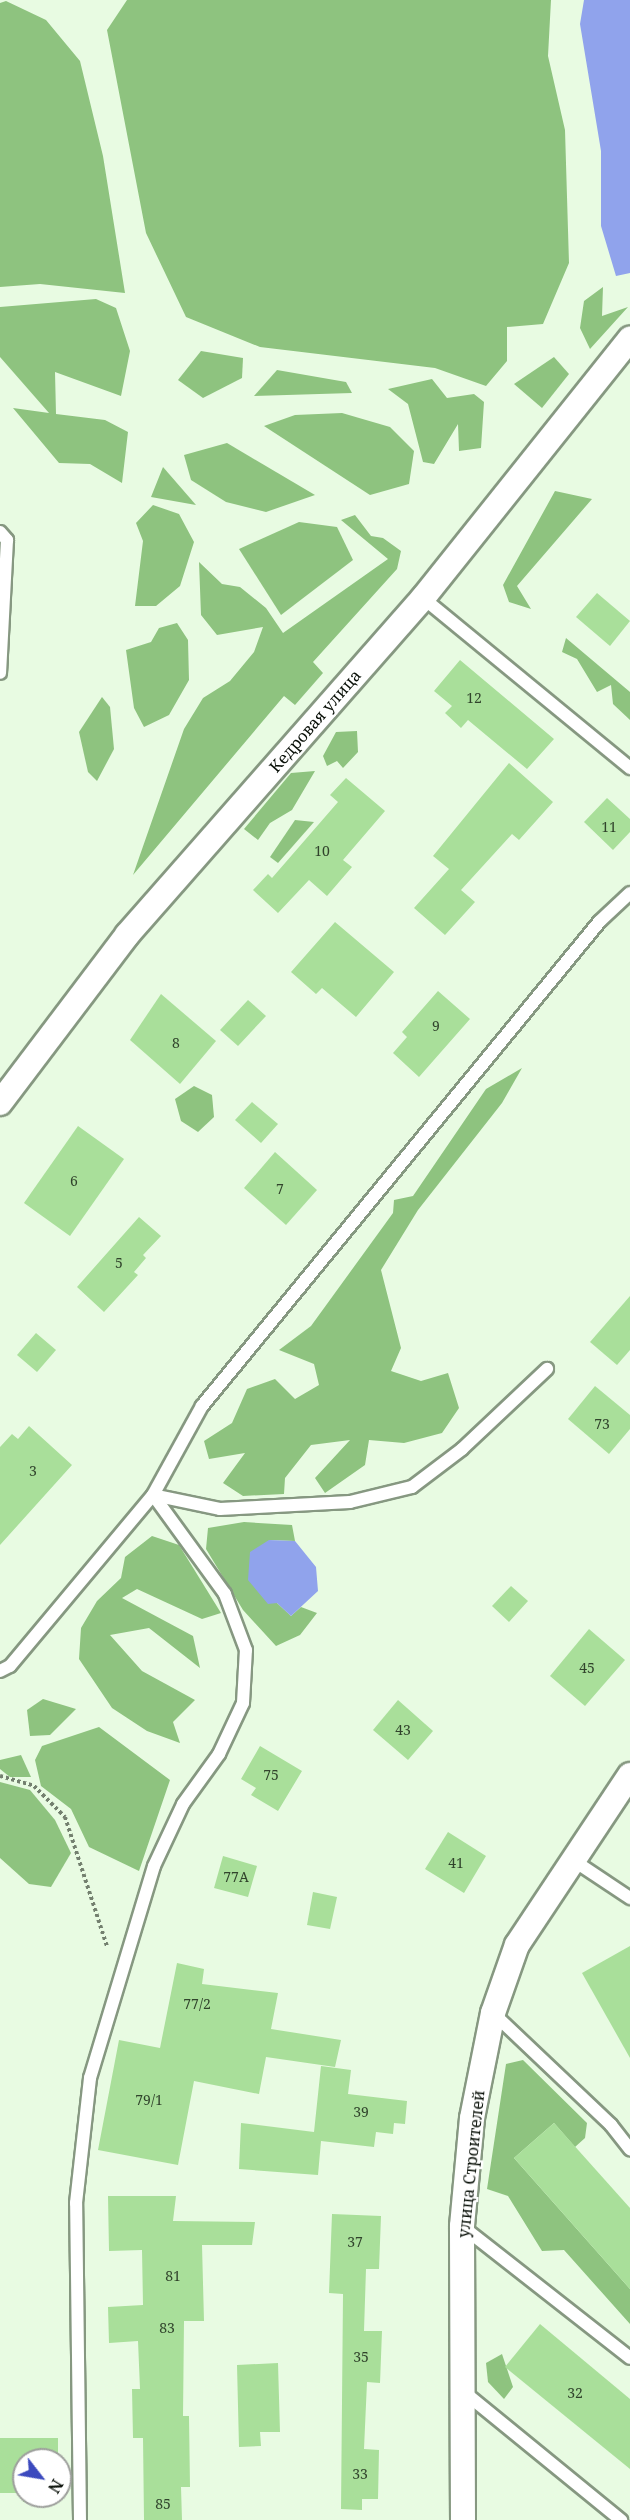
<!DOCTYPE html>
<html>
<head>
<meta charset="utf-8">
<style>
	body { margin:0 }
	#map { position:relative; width:630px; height:2520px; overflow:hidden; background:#e8fbe2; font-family:"Noto Serif",serif }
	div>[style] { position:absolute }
	.forest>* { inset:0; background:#8ec37f }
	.water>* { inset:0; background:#90a3ec }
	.building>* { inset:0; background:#a9df9a }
	.path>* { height:4px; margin-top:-2px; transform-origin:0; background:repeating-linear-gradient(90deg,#73806f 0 3px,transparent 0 6px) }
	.roads { filter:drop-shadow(2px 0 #869881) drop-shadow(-2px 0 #869881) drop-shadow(0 2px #869881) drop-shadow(0 -2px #869881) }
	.lane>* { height:12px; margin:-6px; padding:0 6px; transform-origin:6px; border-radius:6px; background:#fff }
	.street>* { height:24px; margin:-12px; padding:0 12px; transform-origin:12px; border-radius:12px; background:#fff }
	span { translate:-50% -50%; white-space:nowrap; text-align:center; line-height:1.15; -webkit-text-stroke:4.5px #fff; paint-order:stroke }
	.number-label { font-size:14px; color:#31442c }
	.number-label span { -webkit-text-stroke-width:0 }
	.street-label { font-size:16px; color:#091008 }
	.north { position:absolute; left:12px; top:2448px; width:60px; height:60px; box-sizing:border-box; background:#fff; border:2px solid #9d9f9c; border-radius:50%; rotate:121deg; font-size:16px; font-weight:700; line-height:24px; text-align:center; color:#091008 }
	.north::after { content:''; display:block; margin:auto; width:21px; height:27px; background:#3c4abe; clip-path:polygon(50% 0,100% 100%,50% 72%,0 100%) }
</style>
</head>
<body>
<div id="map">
	<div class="forest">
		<div style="clip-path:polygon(127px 0,551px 0,548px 56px,565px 130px,569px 263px,543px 324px,507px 327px,507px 361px,486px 386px,435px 368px,260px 347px,186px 317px,146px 233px,107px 30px)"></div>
		<div style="clip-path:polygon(6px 1px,46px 20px,80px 61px,103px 156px,125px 293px,40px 284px,0 287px,0 3px)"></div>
		<div style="clip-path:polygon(603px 287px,602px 316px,628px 307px,590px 349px,580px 328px,584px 301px)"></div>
		<div style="clip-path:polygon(96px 299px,116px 308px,130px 351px,121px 396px,55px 372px,56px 414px,105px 420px,128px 432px,122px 483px,90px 464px,59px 463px,13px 408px,49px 413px,0 357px,0 307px)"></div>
		<div style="clip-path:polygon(201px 351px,243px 358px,242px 378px,203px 398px,178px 380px)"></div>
		<div style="clip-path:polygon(554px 357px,569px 374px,542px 408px,514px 384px)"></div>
		<div style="clip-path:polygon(277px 370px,346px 382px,352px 393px,254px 396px)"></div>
		<div style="clip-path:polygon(432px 379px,447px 398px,474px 394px,484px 402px,481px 448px,459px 451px,458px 424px,434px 464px,423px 462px,408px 404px,388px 389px)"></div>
		<div style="clip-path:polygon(342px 413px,390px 427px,414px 451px,409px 484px,370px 495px,264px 426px,295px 415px)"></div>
		<div style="clip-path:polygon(227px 443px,315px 495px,266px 512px,226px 502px,191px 480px,184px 455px)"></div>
		<div style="clip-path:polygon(163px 467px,196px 505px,151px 497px)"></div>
		<div style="clip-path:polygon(555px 491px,592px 499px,517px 586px,531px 609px,509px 602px,503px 585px)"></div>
		<div style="clip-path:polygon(153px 505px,179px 514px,194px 542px,180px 586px,156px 606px,135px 606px,143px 541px,136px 523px)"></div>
		<div style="clip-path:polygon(355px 515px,371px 536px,383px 538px,401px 551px,397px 569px,313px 662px,323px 673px,295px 705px,284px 696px,133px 875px,184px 729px,203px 698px,230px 681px,254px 652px,263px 627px,217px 635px,201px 615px,199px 562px,222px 584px,240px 587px,266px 608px,283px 633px,388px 559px,341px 520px)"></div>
		<div style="clip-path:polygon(299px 522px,337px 527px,353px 560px,281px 615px,239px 549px)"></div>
		<div style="clip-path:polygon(177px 623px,188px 640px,189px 680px,169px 715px,144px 727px,134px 708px,126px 650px,151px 642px,159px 628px)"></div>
		<div style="clip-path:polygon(566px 638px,630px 692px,630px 720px,613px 704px,611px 685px,597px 692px,577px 659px,562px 652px)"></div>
		<div style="clip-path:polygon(102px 697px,110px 707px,114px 749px,97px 781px,88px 772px,79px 732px)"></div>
		<div style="clip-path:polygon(357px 731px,358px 752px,343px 768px,337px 761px,327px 766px,323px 756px,336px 732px)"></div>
		<div style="clip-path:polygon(315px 771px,292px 810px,270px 823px,258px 840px,244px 829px,291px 773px)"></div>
		<div style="clip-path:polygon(295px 820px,314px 822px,278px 863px,270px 857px)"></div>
		<div style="clip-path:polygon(522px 1068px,502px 1103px,418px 1210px,381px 1270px,401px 1348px,391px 1371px,421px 1381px,448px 1373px,459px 1408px,442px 1433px,404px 1443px,369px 1440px,365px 1465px,325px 1493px,315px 1478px,350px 1440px,311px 1445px,285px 1478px,284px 1494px,243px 1496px,223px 1483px,245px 1453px,209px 1459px,204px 1441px,232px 1423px,247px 1389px,275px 1379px,295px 1399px,319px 1385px,314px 1364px,279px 1350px,311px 1326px,393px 1213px,394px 1200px,413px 1196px,486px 1089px)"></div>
		<div style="clip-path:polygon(194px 1086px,212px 1095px,214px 1117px,198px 1132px,181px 1121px,175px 1099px)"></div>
		<div style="clip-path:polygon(244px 1522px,292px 1525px,295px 1541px,269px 1540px,277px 1603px,291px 1616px,301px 1607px,317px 1613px,300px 1635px,276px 1646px,243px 1610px,206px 1549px,208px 1528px)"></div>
		<div style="clip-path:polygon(152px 1536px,179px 1545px,221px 1613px,202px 1619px,137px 1589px,122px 1598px,193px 1636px,200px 1668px,149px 1628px,110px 1635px,142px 1671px,195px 1700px,173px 1722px,180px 1743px,147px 1731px,112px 1708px,79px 1659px,81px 1628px,97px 1601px,121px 1578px,125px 1557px)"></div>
		<div style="clip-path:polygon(43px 1699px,76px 1709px,50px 1735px,30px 1736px,27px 1710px)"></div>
		<div style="clip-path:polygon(99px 1727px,170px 1780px,139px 1871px,89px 1847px,71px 1809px,41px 1786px,35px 1760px,42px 1746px)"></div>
		<div style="clip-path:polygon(21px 1755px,31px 1777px,10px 1777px,0 1769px,0 1760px)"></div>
		<div style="clip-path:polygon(0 1782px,30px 1790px,55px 1820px,71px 1853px,51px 1887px,29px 1884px,0 1858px)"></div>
		<div style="clip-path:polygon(523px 2060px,587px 2123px,585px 2138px,575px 2147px,554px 2123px,514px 2158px,630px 2289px,630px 2324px,564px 2250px,542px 2251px,508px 2196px,487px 2189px,506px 2064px)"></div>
		<div style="clip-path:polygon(502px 2354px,513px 2387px,504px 2399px,488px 2382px,486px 2363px)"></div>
	</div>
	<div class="water">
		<div style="clip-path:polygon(584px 0,630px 0,630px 273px,616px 276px,601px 226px,601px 151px,580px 24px)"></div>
		<div style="clip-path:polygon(269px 1540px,295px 1541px,316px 1567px,318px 1591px,291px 1616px,277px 1603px,268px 1604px,248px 1580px,250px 1552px)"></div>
	</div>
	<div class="building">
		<div style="clip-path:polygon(597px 593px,630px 621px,610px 646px,576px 617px)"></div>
		<div style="clip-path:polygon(460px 660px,554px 739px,527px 769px,468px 720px,461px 728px,445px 713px,452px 706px,434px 691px)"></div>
		<div style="clip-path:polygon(509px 763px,553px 802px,519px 840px,512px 834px,461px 890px,475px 902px,445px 935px,414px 908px,449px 869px,433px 856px)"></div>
		<div style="clip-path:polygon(346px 778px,385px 811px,343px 860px,352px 867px,327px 896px,309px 880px,278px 913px,253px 890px,268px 874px,272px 878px,338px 802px,330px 795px)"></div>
		<div style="clip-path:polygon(607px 798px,630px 819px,630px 832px,613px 850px,584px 822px)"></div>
		<div style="clip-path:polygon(335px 922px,394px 972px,356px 1017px,322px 988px,316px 994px,291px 972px)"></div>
		<div style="clip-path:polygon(438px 991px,470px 1019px,419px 1077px,393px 1053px,407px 1037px,402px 1032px)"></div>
		<div style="clip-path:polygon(161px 994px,216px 1041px,180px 1084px,130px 1040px)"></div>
		<div style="clip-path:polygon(248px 1000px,266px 1016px,238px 1046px,220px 1030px)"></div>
		<div style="clip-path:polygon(252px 1102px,278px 1124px,261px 1143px,235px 1120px)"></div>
		<div style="clip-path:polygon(78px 1126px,124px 1159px,70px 1236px,24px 1203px)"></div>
		<div style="clip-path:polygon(275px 1152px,317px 1190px,286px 1225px,244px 1188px)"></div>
		<div style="clip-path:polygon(139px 1217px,161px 1236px,143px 1255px,146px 1258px,134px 1272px,138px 1275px,104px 1312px,77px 1287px)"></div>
		<div style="clip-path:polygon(630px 1296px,630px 1350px,617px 1365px,590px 1342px)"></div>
		<div style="clip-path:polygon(36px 1333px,56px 1350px,37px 1372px,17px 1355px)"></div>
		<div style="clip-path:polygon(595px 1386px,630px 1415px,630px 1429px,609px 1454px,568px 1419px)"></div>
		<div style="clip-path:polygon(29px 1426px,72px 1465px,0 1545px,0 1447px,12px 1434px,18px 1439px)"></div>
		<div style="clip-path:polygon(511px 1586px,528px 1601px,509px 1622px,492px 1606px)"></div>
		<div style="clip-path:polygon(589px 1629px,625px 1660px,585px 1706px,550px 1676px)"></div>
		<div style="clip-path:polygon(398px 1700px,433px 1731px,408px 1760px,373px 1730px)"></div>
		<div style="clip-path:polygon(260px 1746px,302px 1771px,278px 1811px,251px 1795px,256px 1788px,241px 1779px)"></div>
		<div style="clip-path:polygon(448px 1832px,486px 1856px,464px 1893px,425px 1869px)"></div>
		<div style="clip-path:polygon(223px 1856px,257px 1866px,248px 1897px,214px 1888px)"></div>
		<div style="clip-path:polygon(313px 1892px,337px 1897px,330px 1929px,307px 1925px)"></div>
		<div style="clip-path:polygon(630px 1946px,630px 2058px,582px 1973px)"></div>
		<div style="clip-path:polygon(177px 1963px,204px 1969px,202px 1984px,278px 1993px,271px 2029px,341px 2040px,335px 2067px,266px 2057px,259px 2094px,194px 2081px,178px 2165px,98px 2150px,119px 2040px,160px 2048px)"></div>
		<div style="clip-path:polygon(321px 2066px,351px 2070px,348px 2094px,407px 2101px,405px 2124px,394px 2123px,393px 2134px,376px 2132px,374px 2147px,321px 2141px,318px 2175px,239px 2169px,241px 2123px,314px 2132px)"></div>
		<div style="clip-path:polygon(554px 2123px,630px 2208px,630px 2289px,514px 2158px)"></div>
		<div style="clip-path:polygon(108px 2196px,176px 2196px,173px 2221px,255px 2222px,252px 2245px,202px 2245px,204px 2321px,184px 2321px,183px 2416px,189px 2416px,190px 2487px,181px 2487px,182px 2520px,144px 2520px,143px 2438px,133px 2438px,132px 2389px,140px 2389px,138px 2341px,109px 2343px,108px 2307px,143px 2305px,142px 2250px,109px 2251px)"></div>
		<div style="clip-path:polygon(332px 2214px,381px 2216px,379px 2269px,366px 2269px,364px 2331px,382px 2331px,380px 2383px,367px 2382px,364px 2449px,379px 2450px,378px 2499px,362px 2499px,362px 2510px,341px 2509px,343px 2294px,329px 2293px)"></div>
		<div style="clip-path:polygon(540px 2324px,630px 2399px,630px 2469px,505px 2367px)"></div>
		<div style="clip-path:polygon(278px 2363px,280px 2432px,260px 2432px,261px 2446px,239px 2447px,237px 2365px)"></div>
		<div style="clip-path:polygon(0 2438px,58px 2438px,58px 2460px,24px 2460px,24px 2496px,58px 2496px,58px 2501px,23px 2502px,23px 2493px,0 2493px)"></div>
	</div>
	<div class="path">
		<div style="left:0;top:1776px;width:35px;rotate:16deg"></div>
		<div style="left:34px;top:1786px;width:44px;rotate:45deg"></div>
		<div style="left:65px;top:1817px;width:136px;rotate:72deg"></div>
	</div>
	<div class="roads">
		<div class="lane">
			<div style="left:0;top:532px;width:11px;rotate:49deg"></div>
			<div style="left:7px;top:540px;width:133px;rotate:93deg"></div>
			<div style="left:423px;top:598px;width:268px;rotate:39.4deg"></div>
			<div style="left:153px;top:1495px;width:68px;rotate:11.8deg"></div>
			<div style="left:220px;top:1509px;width:130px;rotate:-3.1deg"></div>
			<div style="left:350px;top:1502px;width:64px;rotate:-13.6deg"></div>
			<div style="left:412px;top:1487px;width:63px;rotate:-37.2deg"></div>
			<div style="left:462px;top:1449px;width:117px;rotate:-43.3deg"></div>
			<div style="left:0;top:1671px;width:11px;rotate:-27deg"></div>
			<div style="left:10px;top:1666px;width:223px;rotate:-50.1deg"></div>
			<div style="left:153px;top:1495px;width:102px;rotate:-61.2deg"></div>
			<div style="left:202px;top:1406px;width:627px;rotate:-50.63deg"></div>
			<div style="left:600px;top:921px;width:41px;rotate:-43deg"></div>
			<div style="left:573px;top:1860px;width:69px;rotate:33.7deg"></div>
			<div style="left:493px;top:2013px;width:163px;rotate:43.5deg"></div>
			<div style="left:611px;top:2125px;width:31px;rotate:52deg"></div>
			<div style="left:463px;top:2227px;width:212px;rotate:38.1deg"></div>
			<div style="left:464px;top:2392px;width:203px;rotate:39.2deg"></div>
			<div style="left:80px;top:2520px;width:317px;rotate:-90.7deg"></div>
			<div style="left:76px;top:2203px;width:126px;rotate:-83.6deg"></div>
			<div style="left:90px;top:2078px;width:221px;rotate:-73.2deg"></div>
			<div style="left:154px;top:1866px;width:68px;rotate:-64.9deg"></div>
			<div style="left:183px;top:1804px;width:62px;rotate:-54.2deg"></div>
			<div style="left:219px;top:1754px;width:56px;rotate:-64.8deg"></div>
			<div style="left:243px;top:1703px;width:53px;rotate:-86.8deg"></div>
			<div style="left:246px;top:1650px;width:60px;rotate:-110.6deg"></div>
			<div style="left:225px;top:1594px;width:122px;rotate:-126deg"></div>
		</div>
		<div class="street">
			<div style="left:0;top:1103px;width:211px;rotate:-52.9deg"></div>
			<div style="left:127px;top:935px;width:449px;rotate:-48.7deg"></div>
			<div style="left:423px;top:598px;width:332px;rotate:-51.4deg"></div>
			<div style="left:463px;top:2520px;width:294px;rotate:-90.2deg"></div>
			<div style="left:462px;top:2226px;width:108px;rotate:-84.7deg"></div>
			<div style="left:472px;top:2118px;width:107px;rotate:-78.7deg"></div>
			<div style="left:493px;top:2013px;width:72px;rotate:-70.6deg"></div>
			<div style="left:517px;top:1945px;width:204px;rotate:-56.4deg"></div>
		</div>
	</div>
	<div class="number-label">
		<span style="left:474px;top:698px">12</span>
		<span style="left:609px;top:827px">11</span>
		<span style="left:322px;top:851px">10</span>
		<span style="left:436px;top:1026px">9</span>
		<span style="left:176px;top:1043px">8</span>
		<span style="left:74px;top:1181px">6</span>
		<span style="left:280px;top:1189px">7</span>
		<span style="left:119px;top:1263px">5</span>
		<span style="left:602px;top:1424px">73</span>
		<span style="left:33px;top:1471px">3</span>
		<span style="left:587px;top:1668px">45</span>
		<span style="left:403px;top:1730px">43</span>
		<span style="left:271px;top:1775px">75</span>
		<span style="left:456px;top:1863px">41</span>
		<span style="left:236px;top:1877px">77А</span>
		<span style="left:197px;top:2004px">77/2</span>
		<span style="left:149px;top:2100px">79/1</span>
		<span style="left:361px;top:2112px">39</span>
		<span style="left:355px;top:2242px">37</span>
		<span style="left:173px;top:2276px">81</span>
		<span style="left:167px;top:2328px">83</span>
		<span style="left:361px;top:2357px">35</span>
		<span style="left:575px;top:2393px">32</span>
		<span style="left:360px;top:2474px">33</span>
		<span style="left:163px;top:2504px">85</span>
	</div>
	<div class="street-label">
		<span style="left:315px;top:721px;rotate:-49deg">Кедровая улица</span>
		<span style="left:471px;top:2164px;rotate:-84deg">улица Строителей</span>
	</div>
	<div class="north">N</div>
</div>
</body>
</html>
